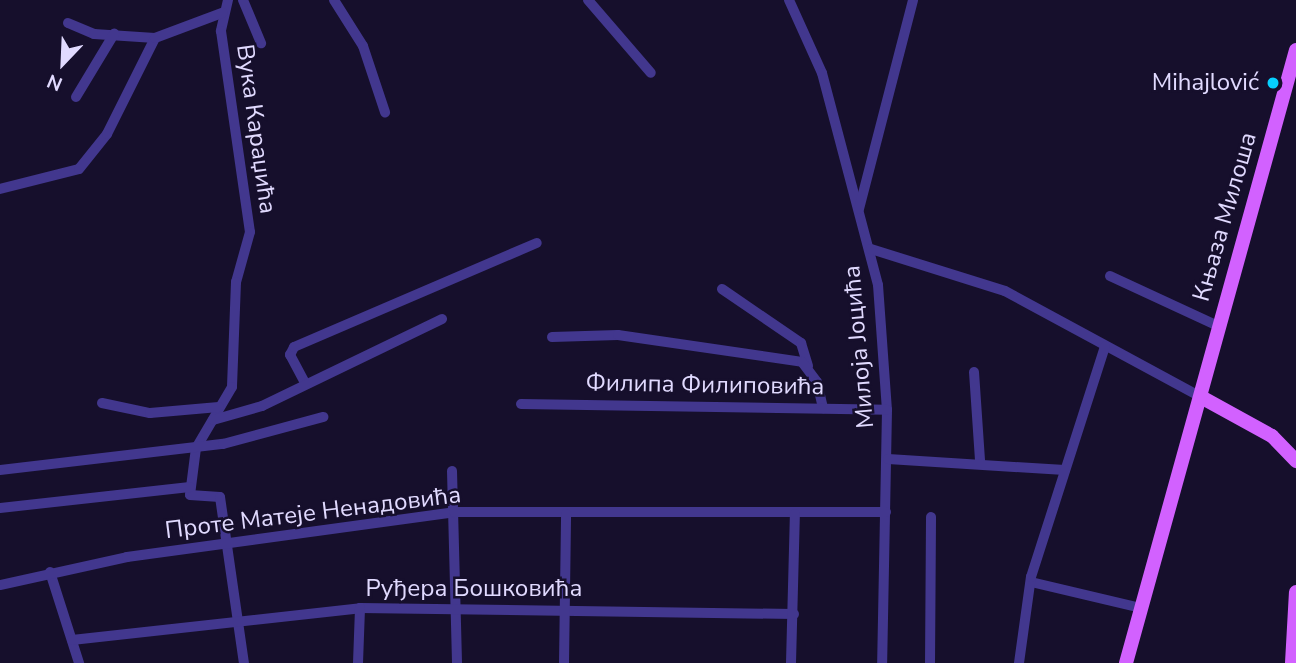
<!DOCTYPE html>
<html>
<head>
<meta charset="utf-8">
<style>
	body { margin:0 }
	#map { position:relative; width:1296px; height:663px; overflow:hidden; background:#160f2c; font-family:"Nunito Sans",sans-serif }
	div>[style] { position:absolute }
	.minor>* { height:10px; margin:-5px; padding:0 5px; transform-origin:5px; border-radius:5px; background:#42378e }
	.major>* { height:14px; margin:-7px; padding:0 7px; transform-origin:7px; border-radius:7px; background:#d261ff }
	.dots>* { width:19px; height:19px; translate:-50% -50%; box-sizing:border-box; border:4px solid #160f2c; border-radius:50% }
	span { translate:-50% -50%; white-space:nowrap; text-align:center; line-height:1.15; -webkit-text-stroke:5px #160f2c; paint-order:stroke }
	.poi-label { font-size:24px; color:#e1daff }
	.right { translate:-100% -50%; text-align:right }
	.street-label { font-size:24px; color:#e1daff }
	.north { position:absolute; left:28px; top:28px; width:70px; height:70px; -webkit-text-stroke:5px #160f2c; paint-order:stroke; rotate:203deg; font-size:19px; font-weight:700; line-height:28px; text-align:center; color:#e1daff }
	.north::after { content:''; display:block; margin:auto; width:24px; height:32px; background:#e1daff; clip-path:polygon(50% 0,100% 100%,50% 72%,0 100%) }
</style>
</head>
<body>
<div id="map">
	<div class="minor">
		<div style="left:228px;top:0;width:32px;rotate:103deg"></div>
		<div style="left:221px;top:31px;width:203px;rotate:81.8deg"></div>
		<div style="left:250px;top:232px;width:52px;rotate:105.6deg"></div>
		<div style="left:236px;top:282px;width:105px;rotate:92.2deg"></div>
		<div style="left:232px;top:387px;width:71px;rotate:120.5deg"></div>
		<div style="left:196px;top:448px;width:47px;rotate:97.3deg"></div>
		<div style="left:190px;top:495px;width:30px;rotate:4deg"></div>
		<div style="left:220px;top:497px;width:168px;rotate:81.8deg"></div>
		<div style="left:243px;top:0;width:47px;rotate:67.3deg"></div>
		<div style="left:334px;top:0;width:54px;rotate:57.8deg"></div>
		<div style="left:363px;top:46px;width:70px;rotate:71.6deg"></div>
		<div style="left:588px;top:0;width:96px;rotate:49.2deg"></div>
		<div style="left:789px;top:0;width:80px;rotate:65.7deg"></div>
		<div style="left:822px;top:73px;width:219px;rotate:75.2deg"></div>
		<div style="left:878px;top:285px;width:125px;rotate:85.9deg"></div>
		<div style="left:887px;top:410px;width:253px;rotate:91.1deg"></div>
		<div style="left:68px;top:23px;width:28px;rotate:23deg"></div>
		<div style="left:94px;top:34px;width:61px;rotate:3.8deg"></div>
		<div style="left:76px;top:97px;width:74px;rotate:-58.9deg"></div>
		<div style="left:0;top:189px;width:81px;rotate:-14.2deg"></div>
		<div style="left:79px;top:169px;width:45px;rotate:-51.3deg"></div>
		<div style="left:107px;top:134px;width:107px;rotate:-63.4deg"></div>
		<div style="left:155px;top:38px;width:72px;rotate:-20.5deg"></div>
		<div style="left:859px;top:209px;width:216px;rotate:-75.5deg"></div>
		<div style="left:871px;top:249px;width:140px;rotate:17.4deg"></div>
		<div style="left:1005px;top:291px;width:223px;rotate:28.4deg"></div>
		<div style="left:1110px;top:276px;width:119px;rotate:24.8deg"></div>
		<div style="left:722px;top:289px;width:96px;rotate:34.4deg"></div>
		<div style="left:801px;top:343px;width:24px;rotate:73deg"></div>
		<div style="left:552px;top:337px;width:66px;rotate:-1.7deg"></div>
		<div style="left:618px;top:335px;width:186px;rotate:8.3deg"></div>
		<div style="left:802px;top:362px;width:25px;rotate:53deg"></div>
		<div style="left:817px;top:382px;width:27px;rotate:77deg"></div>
		<div style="left:974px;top:372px;width:89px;rotate:86.1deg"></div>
		<div style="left:304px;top:381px;width:30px;rotate:-118deg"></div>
		<div style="left:290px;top:355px;width:9px;rotate:-63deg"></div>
		<div style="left:294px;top:347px;width:264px;rotate:-23.2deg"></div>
		<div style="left:102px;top:403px;width:49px;rotate:11.8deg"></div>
		<div style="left:150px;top:413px;width:69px;rotate:-5deg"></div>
		<div style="left:521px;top:404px;width:366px;rotate:0.9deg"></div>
		<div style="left:213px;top:420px;width:51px;rotate:-15.9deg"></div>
		<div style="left:262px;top:406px;width:200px;rotate:-25.8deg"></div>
		<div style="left:888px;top:459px;width:177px;rotate:3.6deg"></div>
		<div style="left:0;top:470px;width:225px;rotate:-6.7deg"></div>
		<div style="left:223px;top:444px;width:104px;rotate:-15.1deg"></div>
		<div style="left:452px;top:471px;width:192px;rotate:88.5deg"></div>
		<div style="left:0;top:508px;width:191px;rotate:-6.3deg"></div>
		<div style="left:50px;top:572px;width:96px;rotate:72.3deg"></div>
		<div style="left:1031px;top:582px;width:113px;rotate:13.3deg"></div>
		<div style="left:0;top:585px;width:130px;rotate:-12.4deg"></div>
		<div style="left:127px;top:557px;width:330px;rotate:-7.8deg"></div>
		<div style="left:454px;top:512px;width:432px"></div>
		<div style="left:72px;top:640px;width:290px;rotate:-6.3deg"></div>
		<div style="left:360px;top:608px;width:434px;rotate:0.8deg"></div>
		<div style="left:358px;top:663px;width:55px;rotate:-87.9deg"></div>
		<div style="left:564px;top:663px;width:149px;rotate:-89.2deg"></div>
		<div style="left:791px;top:663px;width:149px;rotate:-88.5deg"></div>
		<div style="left:930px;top:663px;width:146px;rotate:-89.6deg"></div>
		<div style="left:1019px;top:663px;width:87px;rotate:-82.1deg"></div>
		<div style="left:1031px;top:577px;width:242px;rotate:-72.2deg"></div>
	</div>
	<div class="major">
		<div style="left:1201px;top:397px;width:81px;rotate:28.8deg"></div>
		<div style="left:1272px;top:436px;width:35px;rotate:46deg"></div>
		<div style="left:1126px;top:663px;width:636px;rotate:-74.5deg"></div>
		<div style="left:1292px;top:663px;width:71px;rotate:-86.8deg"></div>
	</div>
	<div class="dots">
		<div style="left:1273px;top:83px;background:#06d0ff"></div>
	</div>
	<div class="poi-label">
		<span class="right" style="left:1259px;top:83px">Mihajlović</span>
	</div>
	<div class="street-label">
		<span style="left:256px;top:129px;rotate:82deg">Вука Караџића</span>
		<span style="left:1225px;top:217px;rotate:-74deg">Књаза Милоша</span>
		<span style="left:859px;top:347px;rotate:-95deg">Милоја Јоцића</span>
		<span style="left:705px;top:385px;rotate:1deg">Филипа Филиповића</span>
		<span style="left:313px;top:513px;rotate:-7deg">Проте Матеје Ненадовића</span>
		<span style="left:474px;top:589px">Руђера Бошковића</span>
	</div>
	<div class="north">N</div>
</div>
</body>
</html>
